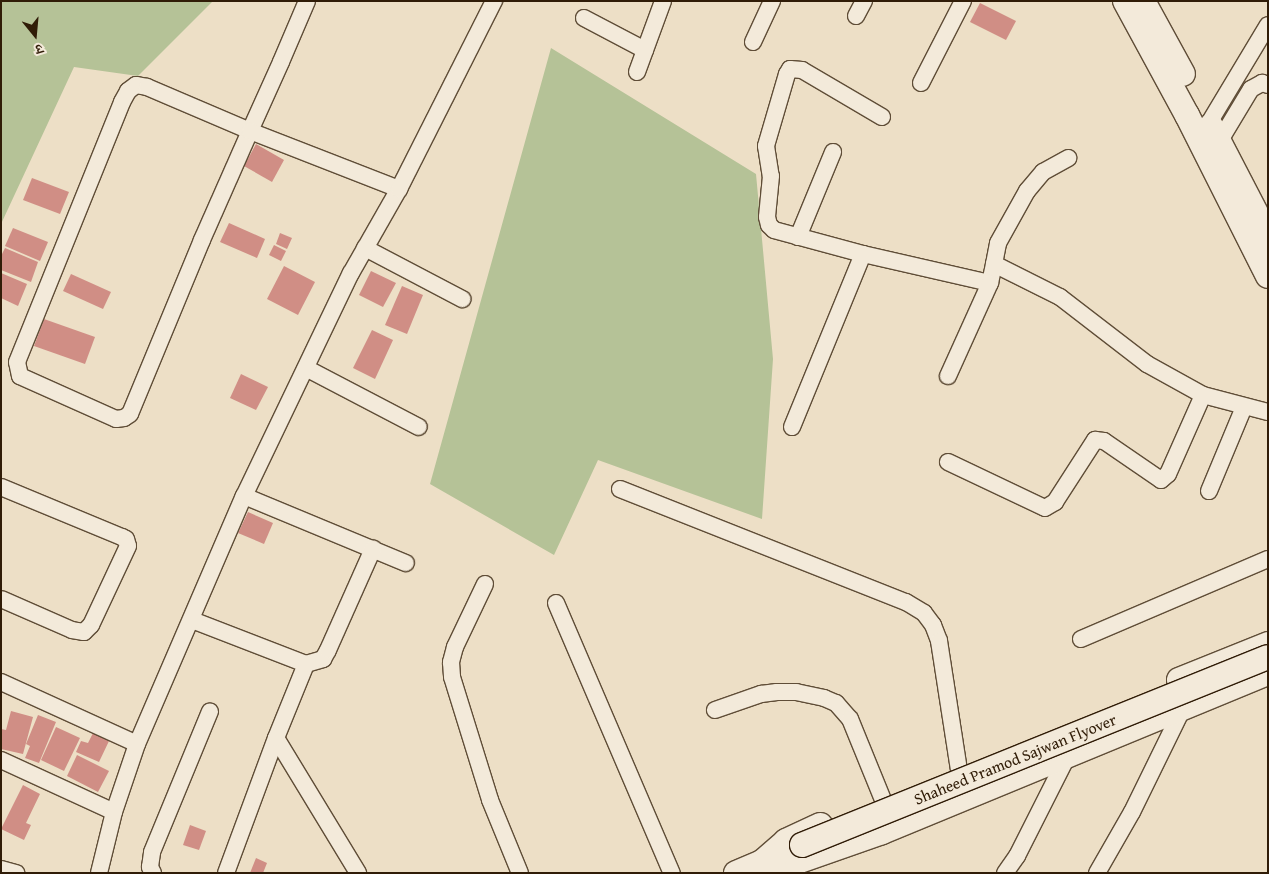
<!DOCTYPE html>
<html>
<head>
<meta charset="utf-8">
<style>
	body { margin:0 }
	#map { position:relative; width:1269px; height:874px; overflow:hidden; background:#eddfc6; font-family:"Gentium Book Plus","Noto Serif Devanagari",serif }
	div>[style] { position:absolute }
	.green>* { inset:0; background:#b5c297 }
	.building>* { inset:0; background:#d08e85 }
	.roads { filter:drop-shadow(1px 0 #5f4d37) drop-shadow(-1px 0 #5f4d37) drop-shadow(0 1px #5f4d37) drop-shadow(0 -1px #5f4d37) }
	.street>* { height:16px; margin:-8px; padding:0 8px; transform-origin:8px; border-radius:8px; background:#f3eada }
	.secondary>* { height:24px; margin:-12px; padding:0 12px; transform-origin:12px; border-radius:12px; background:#f3eada }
	.bridges { filter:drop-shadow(1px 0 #301c07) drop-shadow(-1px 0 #301c07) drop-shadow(0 1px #301c07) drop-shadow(0 -1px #301c07) }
	.secondary-bridge>* { height:24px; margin:-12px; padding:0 12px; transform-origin:12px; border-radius:12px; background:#f3eada }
	span { translate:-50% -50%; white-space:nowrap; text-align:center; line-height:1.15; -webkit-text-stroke:4.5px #f3eada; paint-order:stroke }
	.street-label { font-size:16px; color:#301c07 }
	.frame { position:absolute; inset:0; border:2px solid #301c07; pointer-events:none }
	.north { position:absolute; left:10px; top:10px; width:50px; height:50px; -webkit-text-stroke:4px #f3eada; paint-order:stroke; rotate:163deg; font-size:14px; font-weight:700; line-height:20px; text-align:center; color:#301c07 }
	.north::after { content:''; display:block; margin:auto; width:18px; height:22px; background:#301c07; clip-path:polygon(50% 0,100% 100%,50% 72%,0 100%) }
</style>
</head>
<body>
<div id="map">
	<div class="green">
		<div style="clip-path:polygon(1px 1px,213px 1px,138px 76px,74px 67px,1px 224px)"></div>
		<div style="clip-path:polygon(551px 48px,756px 174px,773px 359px,762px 519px,598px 460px,554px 555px,430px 484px)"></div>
	</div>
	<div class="building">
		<div style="clip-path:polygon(980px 3px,1016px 21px,1006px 40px,970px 22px)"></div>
		<div style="clip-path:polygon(256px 144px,284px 160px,272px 182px,244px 166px)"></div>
		<div style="clip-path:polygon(32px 178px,69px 192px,60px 214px,23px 200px)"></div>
		<div style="clip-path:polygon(229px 223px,265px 239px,257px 258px,220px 242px)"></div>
		<div style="clip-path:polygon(13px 228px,48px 242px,40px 261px,5px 246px)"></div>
		<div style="clip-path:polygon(280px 233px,292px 238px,287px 249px,276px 244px)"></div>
		<div style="clip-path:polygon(274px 245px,286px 251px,281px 261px,269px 255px)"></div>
		<div style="clip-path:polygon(5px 248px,38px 262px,31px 282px,1px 270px,1px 256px)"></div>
		<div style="clip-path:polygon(284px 266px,315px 282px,298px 315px,267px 299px)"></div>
		<div style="clip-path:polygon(371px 271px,396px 283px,383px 307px,359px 295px)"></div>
		<div style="clip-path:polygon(1px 273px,27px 284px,18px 306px,1px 298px)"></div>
		<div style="clip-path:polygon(71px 274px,111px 292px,103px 309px,63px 291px)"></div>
		<div style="clip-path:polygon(402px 286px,423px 295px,407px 334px,385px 325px)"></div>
		<div style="clip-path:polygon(44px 319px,95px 337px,85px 364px,34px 346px)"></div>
		<div style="clip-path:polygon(372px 330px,393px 340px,375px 379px,353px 368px)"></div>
		<div style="clip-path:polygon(241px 374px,268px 387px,256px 410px,230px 398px)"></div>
		<div style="clip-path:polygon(248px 512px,273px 523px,264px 544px,238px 533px)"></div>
		<div style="clip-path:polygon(11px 711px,33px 717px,23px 754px,1px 749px,1px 729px,6px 730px)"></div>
		<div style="clip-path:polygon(38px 715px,56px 722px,39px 763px,25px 758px,30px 746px,26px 744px)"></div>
		<div style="clip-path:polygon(56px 727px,80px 738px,64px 771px,41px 760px)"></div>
		<div style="clip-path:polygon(93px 733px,109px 741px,99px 762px,76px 752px,81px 741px,88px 743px)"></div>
		<div style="clip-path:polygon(77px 755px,109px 771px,98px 792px,67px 776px)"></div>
		<div style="clip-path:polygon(23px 785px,40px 794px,26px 823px,31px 825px,24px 840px,1px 829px)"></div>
		<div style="clip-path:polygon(190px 825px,206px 831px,199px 850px,183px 845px)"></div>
		<div style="clip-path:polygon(256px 858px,267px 863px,263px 873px,250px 873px)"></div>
	</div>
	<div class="roads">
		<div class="street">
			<div style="left:307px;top:1px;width:66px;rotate:113.1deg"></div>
			<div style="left:281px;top:62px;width:76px;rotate:114.2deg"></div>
			<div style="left:250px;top:131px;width:119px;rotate:113.8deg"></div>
			<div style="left:202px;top:240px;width:188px;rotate:112.5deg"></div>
			<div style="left:130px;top:414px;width:7px;rotate:146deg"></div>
			<div style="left:124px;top:418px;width:8px;rotate:173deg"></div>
			<div style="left:116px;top:419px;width:105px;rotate:-155.9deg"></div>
			<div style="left:20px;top:376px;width:14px;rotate:-102deg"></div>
			<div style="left:17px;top:362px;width:280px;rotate:-68deg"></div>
			<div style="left:122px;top:102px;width:13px;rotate:-61deg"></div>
			<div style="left:128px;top:91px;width:10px;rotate:-37deg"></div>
			<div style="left:136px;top:85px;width:11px;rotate:10deg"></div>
			<div style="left:147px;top:87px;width:112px;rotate:23.1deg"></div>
			<div style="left:250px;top:131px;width:160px;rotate:21.3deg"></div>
			<div style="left:856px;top:16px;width:17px;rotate:-62deg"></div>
			<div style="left:584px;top:18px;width:69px;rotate:27.7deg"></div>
			<div style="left:753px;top:42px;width:45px;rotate:-65.1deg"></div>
			<div style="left:637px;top:72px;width:76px;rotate:-69.9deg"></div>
			<div style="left:921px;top:83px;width:92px;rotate:-62.9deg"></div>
			<div style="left:882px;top:117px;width:93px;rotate:-149.6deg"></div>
			<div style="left:802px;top:70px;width:12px;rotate:-175deg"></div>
			<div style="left:790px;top:69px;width:6px;rotate:121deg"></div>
			<div style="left:787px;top:74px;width:75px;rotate:106.3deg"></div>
			<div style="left:766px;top:146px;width:30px;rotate:81deg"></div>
			<div style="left:771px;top:176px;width:41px;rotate:95.6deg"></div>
			<div style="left:767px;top:217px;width:8px;rotate:76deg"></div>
			<div style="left:769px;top:225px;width:7px;rotate:45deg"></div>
			<div style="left:774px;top:230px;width:92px;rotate:15.1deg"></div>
			<div style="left:863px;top:254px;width:130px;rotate:12.9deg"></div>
			<div style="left:990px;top:283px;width:19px;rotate:-78deg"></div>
			<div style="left:994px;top:264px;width:74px;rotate:26.6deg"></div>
			<div style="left:1060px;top:297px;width:110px;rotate:37.6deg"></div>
			<div style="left:1147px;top:364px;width:64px;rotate:29deg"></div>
			<div style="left:1203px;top:395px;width:67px;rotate:14.7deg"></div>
			<div style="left:1209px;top:123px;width:114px;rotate:-59deg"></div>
			<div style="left:1219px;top:142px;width:62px;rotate:-58.9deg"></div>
			<div style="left:1251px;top:89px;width:13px;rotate:-29deg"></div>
			<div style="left:1262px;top:83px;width:6px;rotate:18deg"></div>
			<div style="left:798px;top:237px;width:92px;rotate:-67.6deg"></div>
			<div style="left:365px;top:248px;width:110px;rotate:27.7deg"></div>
			<div style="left:994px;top:264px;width:21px;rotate:-79deg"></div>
			<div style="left:998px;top:243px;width:60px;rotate:-60.9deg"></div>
			<div style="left:1027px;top:191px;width:25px;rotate:-50deg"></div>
			<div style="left:1043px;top:172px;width:29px;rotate:-29deg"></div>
			<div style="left:306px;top:368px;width:127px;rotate:27.6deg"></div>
			<div style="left:948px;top:376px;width:102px;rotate:-65.7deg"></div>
			<div style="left:792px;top:427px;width:187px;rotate:-67.7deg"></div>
			<div style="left:948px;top:462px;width:107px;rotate:25.4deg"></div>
			<div style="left:1045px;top:508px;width:12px;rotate:-31deg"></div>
			<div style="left:1055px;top:502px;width:74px;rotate:-57.2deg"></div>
			<div style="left:1095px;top:440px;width:9px;rotate:6deg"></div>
			<div style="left:1104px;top:441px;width:69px;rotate:34.4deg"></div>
			<div style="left:1161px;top:480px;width:9px;rotate:-41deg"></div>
			<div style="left:1168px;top:474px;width:86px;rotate:-66.1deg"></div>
			<div style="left:1px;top:487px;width:131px;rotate:22.5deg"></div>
			<div style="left:122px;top:537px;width:4px;rotate:27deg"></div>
			<div style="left:126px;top:539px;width:7px;rotate:74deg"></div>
			<div style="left:128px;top:546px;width:87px;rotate:115.1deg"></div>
			<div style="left:91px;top:625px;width:10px;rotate:135deg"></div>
			<div style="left:84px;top:632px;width:12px;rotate:-171deg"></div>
			<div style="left:72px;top:630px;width:77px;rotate:-156.4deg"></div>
			<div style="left:620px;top:489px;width:308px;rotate:21.6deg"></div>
			<div style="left:906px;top:602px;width:21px;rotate:31deg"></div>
			<div style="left:924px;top:613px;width:15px;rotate:53deg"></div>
			<div style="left:933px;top:625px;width:17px;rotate:69deg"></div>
			<div style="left:939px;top:641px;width:131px;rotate:81.2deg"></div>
			<div style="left:1209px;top:491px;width:91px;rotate:-67.4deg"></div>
			<div style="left:244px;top:496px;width:175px;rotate:22.5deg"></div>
			<div style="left:485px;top:584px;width:70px;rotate:115.5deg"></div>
			<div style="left:455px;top:647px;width:16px;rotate:105deg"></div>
			<div style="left:451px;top:662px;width:15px;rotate:86deg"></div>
			<div style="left:452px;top:677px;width:129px;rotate:72.8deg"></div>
			<div style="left:490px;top:800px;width:79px;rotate:67.7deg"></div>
			<div style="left:556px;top:603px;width:294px;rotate:66.8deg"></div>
			<div style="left:192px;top:620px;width:122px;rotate:21.1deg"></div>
			<div style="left:1081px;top:639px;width:203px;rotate:-23.2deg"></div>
			<div style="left:1px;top:682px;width:149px;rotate:24.5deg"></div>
			<div style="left:715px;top:710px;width:49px;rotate:-19.2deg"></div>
			<div style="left:761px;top:694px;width:16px;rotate:-7deg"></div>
			<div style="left:777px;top:692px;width:19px"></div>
			<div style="left:796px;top:692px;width:29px;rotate:12deg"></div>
			<div style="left:824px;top:698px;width:13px;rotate:23deg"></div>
			<div style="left:836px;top:703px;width:21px;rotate:49deg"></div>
			<div style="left:850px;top:719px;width:87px;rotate:67.8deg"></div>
			<div style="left:276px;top:738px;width:158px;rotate:58.7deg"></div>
			<div style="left:1px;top:760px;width:124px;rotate:24.7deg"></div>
			<div style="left:1px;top:869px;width:16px;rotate:15deg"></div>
			<div style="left:99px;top:873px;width:63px;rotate:-76.2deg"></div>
			<div style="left:114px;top:812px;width:72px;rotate:-71.3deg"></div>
			<div style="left:137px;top:744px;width:270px;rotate:-66.7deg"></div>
			<div style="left:244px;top:496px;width:247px;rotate:-64.4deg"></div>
			<div style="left:351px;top:273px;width:97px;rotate:-60.3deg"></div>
			<div style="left:399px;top:189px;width:211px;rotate:-63.2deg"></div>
			<div style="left:153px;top:873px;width:7px;rotate:-117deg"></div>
			<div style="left:150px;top:867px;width:15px;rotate:-82deg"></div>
			<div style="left:152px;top:852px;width:152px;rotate:-67.6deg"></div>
			<div style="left:226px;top:873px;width:144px;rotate:-69.7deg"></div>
			<div style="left:276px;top:738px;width:80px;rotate:-67.9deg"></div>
			<div style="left:306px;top:664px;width:18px;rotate:-16deg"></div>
			<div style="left:323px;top:659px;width:10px;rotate:-61deg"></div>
			<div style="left:328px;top:650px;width:111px;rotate:-66deg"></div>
			<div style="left:1005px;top:873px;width:21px;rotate:-55deg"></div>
			<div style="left:1017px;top:856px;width:113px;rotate:-63.2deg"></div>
			<div style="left:1097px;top:873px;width:70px;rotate:-60.2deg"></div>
			<div style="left:1132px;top:812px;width:116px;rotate:-63.9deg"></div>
		</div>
		<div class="secondary">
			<div style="left:1125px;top:1px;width:130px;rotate:61.5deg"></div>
			<div style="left:1187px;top:115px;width:180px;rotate:63.3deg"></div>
			<div style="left:1143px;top:1px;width:83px;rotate:61.3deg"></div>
			<div style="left:1211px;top:126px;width:124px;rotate:62.6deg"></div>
			<div style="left:1179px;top:680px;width:96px;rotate:-22deg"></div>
			<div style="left:762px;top:862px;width:32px;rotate:-41deg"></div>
			<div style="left:786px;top:841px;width:38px;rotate:-25deg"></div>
			<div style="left:762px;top:862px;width:35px"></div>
			<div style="left:797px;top:862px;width:90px;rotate:-19.4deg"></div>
			<div style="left:882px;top:832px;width:417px;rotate:-22.4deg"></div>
			<div style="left:736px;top:873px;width:43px;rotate:-23deg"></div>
		</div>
	</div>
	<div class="bridges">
		<div class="secondary-bridge">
			<div style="left:802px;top:845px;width:502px;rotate:-21.97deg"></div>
		</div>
	</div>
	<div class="street-label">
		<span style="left:1015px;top:759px;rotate:-22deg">Shaheed Pramod Sajwan Flyover</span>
	</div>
	<div class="frame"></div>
	<div class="north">उ</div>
</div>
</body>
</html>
